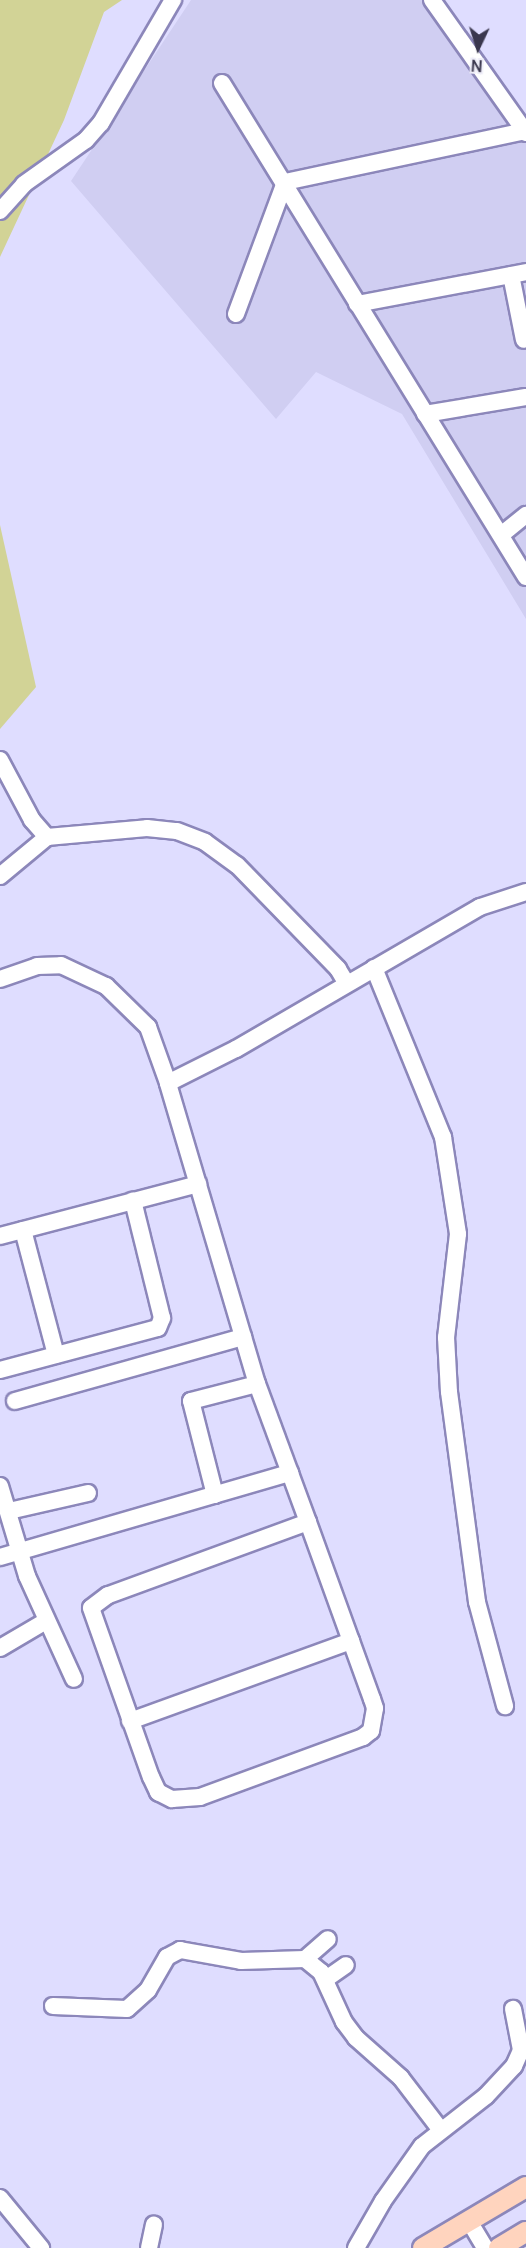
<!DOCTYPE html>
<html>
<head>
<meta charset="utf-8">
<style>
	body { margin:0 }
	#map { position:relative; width:526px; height:2248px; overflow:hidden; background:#dfddff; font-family:Manrope,sans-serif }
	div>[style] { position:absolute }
	.built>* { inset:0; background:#d0cef2 }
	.green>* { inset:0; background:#d2d396 }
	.roads { filter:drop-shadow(2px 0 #8c87ba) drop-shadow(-2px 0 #8c87ba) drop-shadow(0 2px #8c87ba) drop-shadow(0 -2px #8c87ba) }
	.minor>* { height:16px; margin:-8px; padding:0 8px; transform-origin:8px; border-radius:8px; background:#fff }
	.major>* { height:20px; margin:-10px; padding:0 10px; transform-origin:10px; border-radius:10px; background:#ffd4be }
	span { translate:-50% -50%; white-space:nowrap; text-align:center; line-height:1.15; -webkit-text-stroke:5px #eeedf8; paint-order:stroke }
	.north { position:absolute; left:448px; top:18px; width:60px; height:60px; -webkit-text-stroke:4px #eeedf8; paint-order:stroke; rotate:184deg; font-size:16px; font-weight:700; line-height:24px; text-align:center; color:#3a374e }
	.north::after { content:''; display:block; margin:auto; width:21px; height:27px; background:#3a374e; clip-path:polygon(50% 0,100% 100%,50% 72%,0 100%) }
</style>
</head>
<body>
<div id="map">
	<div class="built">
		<div style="clip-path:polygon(191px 0,433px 0,526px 130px,526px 619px,402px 414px,316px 372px,276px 419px,71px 181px)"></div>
	</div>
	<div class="green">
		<div style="clip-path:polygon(0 0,122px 0,104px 12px,64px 120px,0 257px)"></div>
		<div style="clip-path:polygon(0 525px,36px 687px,0 729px)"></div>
	</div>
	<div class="roads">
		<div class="minor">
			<div style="left:432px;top:0;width:163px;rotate:54.7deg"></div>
			<div style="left:222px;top:83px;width:580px;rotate:58.39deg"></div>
			<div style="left:0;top:211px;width:36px;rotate:-48deg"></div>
			<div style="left:24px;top:184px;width:76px;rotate:-35.4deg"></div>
			<div style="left:86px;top:140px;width:23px;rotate:-49deg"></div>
			<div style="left:101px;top:123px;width:143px;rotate:-59.7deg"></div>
			<div style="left:511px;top:275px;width:66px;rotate:78.7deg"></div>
			<div style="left:357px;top:304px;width:172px;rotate:-10.7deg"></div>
			<div style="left:236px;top:314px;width:141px;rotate:-69.6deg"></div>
			<div style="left:285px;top:182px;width:245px;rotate:-12deg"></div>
			<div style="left:425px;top:414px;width:102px;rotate:-9.6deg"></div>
			<div style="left:501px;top:535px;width:32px;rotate:-39deg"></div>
			<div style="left:0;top:760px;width:68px;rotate:61.9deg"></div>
			<div style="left:32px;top:820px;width:23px;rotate:49deg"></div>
			<div style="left:47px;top:837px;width:100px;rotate:-5.1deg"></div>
			<div style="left:147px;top:828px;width:30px;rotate:6deg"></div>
			<div style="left:177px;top:831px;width:30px;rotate:21deg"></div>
			<div style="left:205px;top:842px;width:39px;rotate:36deg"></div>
			<div style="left:237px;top:865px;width:145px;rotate:45.8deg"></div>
			<div style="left:338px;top:969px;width:17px;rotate:59deg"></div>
			<div style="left:0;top:876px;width:61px;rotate:-39.7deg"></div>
			<div style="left:374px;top:968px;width:183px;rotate:67.8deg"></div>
			<div style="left:443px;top:1137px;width:98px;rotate:81.2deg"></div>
			<div style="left:458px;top:1234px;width:104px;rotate:96.6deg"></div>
			<div style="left:446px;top:1337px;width:55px;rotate:86.9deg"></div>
			<div style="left:449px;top:1392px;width:212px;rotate:82.4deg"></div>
			<div style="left:477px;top:1602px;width:108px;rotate:74.9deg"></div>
			<div style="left:0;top:979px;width:39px;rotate:-19deg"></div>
			<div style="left:37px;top:966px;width:24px;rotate:-2deg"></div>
			<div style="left:61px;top:965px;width:50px;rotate:25deg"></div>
			<div style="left:106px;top:986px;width:59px;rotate:44.3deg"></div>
			<div style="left:148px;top:1027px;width:59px;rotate:70.3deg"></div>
			<div style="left:23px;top:1230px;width:129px;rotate:75.2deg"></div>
			<div style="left:0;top:1236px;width:205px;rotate:-14.7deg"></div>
			<div style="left:0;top:1370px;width:163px;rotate:-14.9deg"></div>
			<div style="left:158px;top:1328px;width:11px;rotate:-68deg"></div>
			<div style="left:162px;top:1318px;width:121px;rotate:-103.9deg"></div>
			<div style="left:15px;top:1401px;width:237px;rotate:-15.7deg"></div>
			<div style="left:0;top:1486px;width:94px;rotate:73.3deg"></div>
			<div style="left:27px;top:1576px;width:113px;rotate:65.5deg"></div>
			<div style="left:215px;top:1495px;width:97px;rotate:-104.3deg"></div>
			<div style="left:191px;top:1401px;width:68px;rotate:-14.4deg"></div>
			<div style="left:9px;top:1511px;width:81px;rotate:-12.8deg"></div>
			<div style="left:308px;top:1522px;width:213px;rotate:159.9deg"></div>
			<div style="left:108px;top:1595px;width:21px;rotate:143deg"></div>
			<div style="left:91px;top:1608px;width:179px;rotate:70.5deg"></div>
			<div style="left:151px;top:1777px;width:17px;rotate:65deg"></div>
			<div style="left:158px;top:1792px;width:16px;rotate:27deg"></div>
			<div style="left:172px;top:1799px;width:28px;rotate:-4deg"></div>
			<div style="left:200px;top:1797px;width:174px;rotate:-20.2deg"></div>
			<div style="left:363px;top:1737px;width:10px;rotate:-37deg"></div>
			<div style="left:371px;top:1731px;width:23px;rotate:-80deg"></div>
			<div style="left:375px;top:1708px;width:9px;rotate:-108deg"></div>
			<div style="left:372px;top:1699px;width:62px;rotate:-109.9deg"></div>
			<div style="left:351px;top:1641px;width:127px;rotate:-109.9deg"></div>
			<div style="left:308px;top:1522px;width:52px;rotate:-110.2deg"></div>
			<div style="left:290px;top:1473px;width:95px;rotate:-110.3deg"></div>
			<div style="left:257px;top:1384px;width:314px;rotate:-106.5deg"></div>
			<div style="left:168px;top:1083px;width:76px;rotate:-26.6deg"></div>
			<div style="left:236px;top:1049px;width:282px;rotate:-30.2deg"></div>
			<div style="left:480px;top:907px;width:48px;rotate:-18.1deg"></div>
			<div style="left:0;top:1557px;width:302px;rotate:-16.2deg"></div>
			<div style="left:0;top:1648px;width:53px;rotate:-30.4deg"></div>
			<div style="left:130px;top:1721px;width:235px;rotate:-19.9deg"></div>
			<div style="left:305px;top:1959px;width:30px;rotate:-41deg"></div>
			<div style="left:326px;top:1979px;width:24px;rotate:-35deg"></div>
			<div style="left:53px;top:2006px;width:74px;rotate:2.3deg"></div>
			<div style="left:127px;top:2009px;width:28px;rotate:-42deg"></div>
			<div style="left:148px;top:1990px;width:38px;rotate:-60deg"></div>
			<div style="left:167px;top:1957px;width:15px;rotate:-28deg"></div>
			<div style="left:180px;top:1950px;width:62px;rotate:10.2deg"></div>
			<div style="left:241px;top:1961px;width:64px;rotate:-1.8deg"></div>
			<div style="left:305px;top:1959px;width:21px;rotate:39deg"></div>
			<div style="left:321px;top:1972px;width:55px;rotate:65.3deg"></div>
			<div style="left:344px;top:2022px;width:20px;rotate:53deg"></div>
			<div style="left:356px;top:2038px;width:60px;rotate:41.6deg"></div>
			<div style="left:401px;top:2078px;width:64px;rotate:52.6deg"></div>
			<div style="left:0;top:2198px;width:65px;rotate:50.6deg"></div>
			<div style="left:469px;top:2221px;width:31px;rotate:59deg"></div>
			<div style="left:149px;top:2248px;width:24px;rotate:-78deg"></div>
			<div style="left:356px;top:2248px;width:54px;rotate:-60.1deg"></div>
			<div style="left:383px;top:2201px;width:67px;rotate:-54.7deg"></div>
			<div style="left:422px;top:2146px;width:81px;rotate:-38deg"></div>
			<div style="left:486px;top:2096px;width:41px;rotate:-47deg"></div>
			<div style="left:514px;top:2066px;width:17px;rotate:-66deg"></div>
			<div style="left:521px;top:2050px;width:42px;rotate:-101deg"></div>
		</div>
		<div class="major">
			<div style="left:423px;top:2248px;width:120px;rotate:-30.6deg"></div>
			<div style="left:499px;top:2248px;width:31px;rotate:-31deg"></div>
		</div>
	</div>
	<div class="north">N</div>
</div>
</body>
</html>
